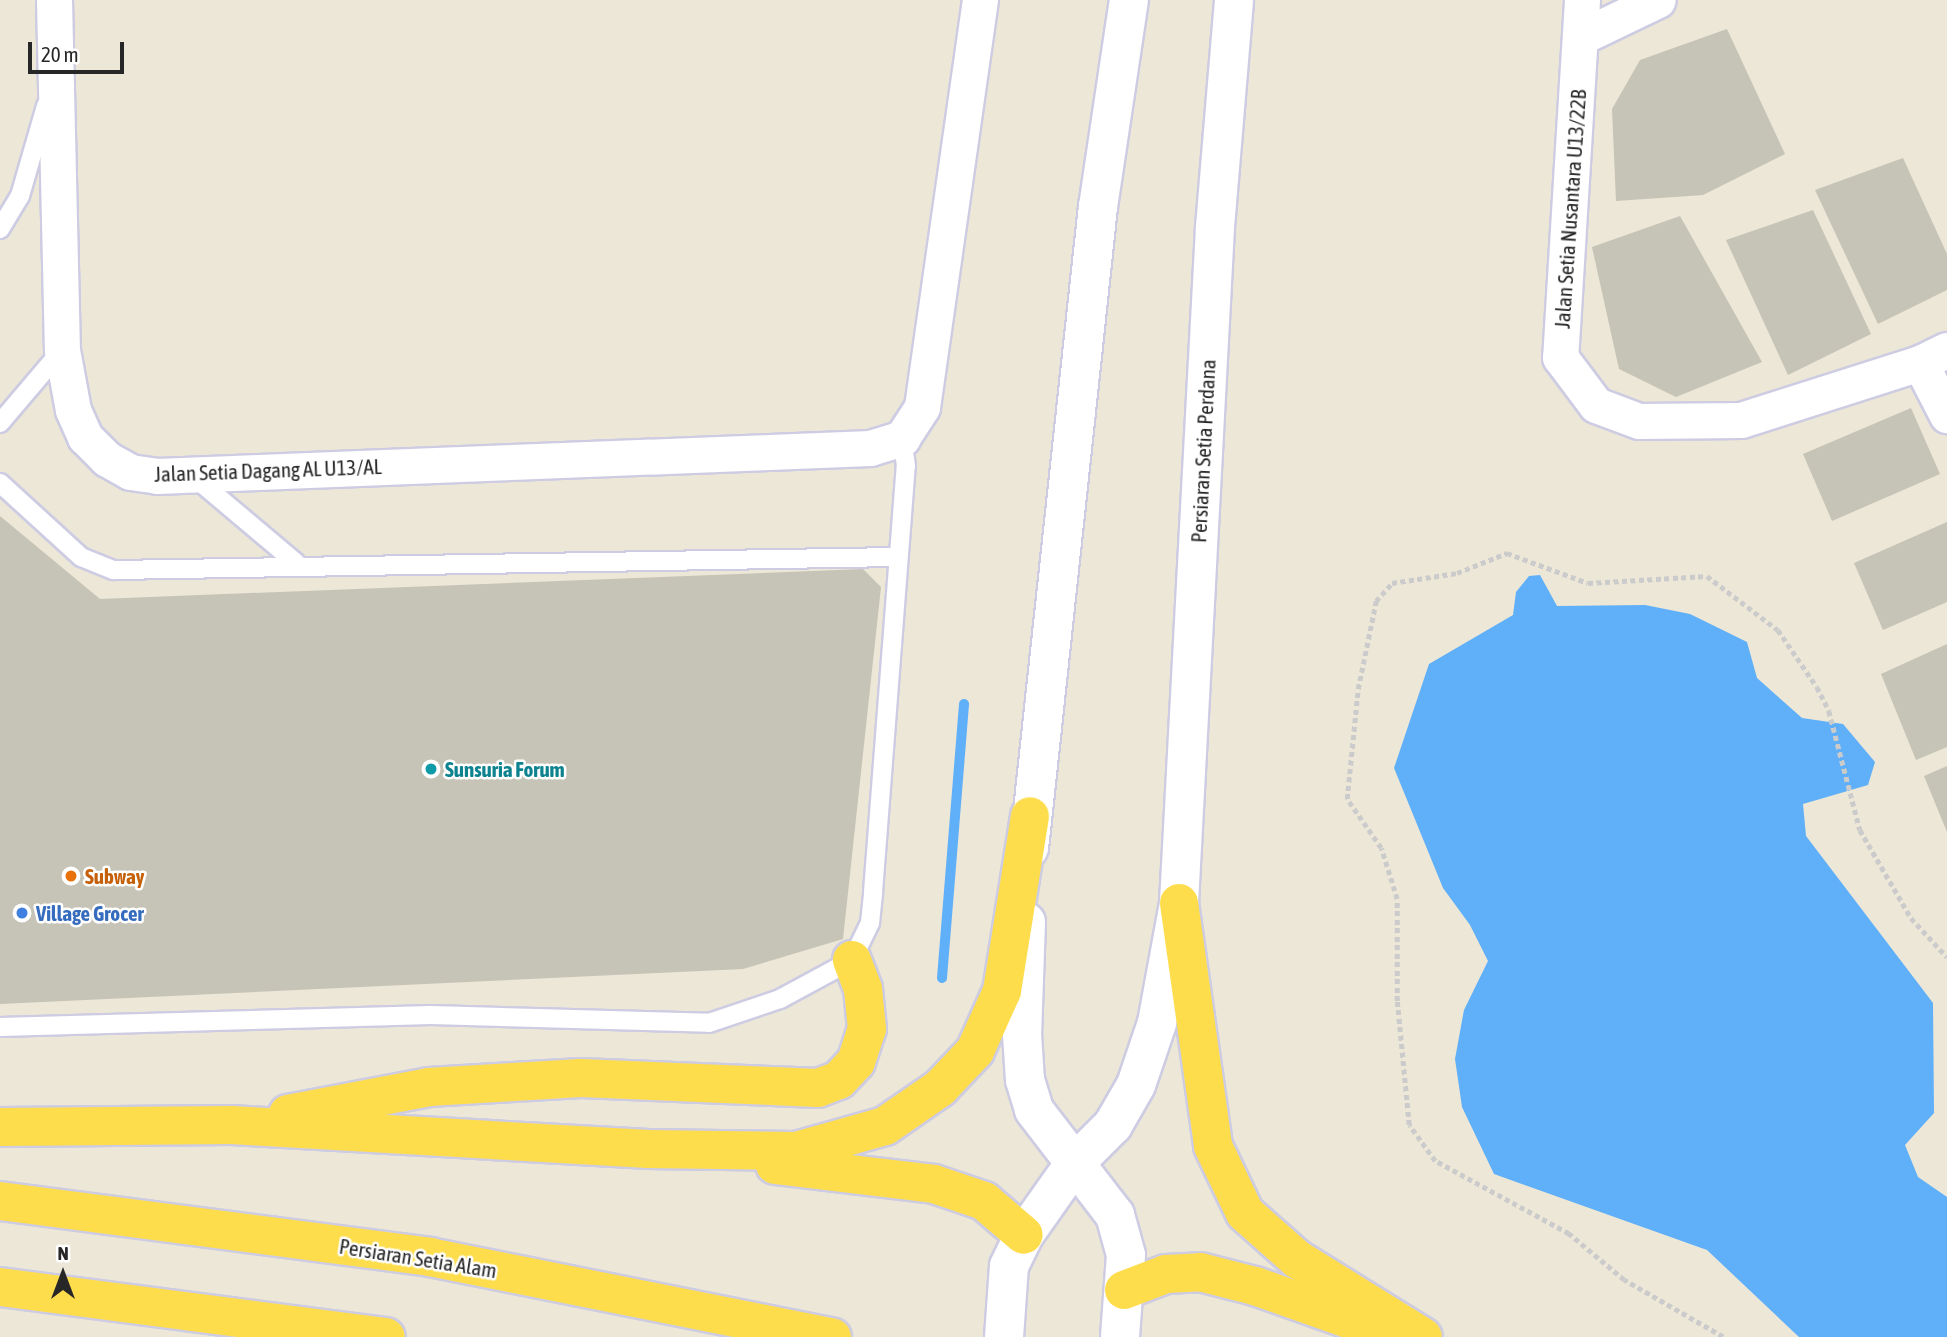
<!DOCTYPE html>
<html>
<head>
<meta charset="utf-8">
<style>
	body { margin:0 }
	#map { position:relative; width:1947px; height:1337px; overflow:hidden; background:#ece7d7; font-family:"Asap Condensed",sans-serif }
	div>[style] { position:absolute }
	.water>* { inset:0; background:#5faff9 }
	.stream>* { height:10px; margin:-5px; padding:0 5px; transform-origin:5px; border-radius:5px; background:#5faff9 }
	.building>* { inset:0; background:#c6c3b7 }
	.path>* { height:4.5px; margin-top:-2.25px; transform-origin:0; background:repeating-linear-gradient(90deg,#cbcbcb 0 5px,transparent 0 8.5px) }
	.roads { filter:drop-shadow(2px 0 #cdcce2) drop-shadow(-2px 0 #cdcce2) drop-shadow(0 2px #cdcce2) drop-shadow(0 -2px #cdcce2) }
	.service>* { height:18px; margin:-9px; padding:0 9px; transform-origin:9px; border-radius:9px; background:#fff }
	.minor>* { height:35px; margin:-17.5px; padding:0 17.5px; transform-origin:17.5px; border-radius:17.5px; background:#fff }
	.secondary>* { height:38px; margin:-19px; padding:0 19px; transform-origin:19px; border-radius:19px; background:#fff }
	.trunk>* { height:38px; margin:-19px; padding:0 19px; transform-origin:19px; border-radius:19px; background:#fedd4d }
	.dots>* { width:19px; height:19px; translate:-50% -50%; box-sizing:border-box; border:4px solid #fff; border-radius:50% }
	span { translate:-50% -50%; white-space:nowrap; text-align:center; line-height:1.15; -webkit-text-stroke:5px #fff; paint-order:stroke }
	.street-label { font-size:21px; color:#272727 }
	.culture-label { font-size:21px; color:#0d838f; font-weight:700 }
	.left { translate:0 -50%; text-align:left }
	.food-label { font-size:21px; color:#c56008; font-weight:700 }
	.shop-label { font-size:21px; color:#366cbe; font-weight:700 }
	.north { position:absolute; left:28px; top:1239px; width:70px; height:70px; -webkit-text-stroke:5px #fff; paint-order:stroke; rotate:0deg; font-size:19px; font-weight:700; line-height:28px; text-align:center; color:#272727 }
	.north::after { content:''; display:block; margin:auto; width:24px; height:32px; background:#272727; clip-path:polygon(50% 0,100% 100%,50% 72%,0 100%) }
	.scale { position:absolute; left:28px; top:42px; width:96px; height:32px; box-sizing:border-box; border:4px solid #272727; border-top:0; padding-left:9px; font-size:21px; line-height:24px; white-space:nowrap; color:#272727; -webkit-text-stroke:5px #fff; paint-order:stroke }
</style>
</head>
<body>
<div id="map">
	<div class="water">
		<div style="clip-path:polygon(1540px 575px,1557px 606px,1645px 605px,1690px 614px,1747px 642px,1757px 678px,1802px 718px,1843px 724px,1875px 762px,1868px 785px,1803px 804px,1806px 836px,1933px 1003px,1934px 1113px,1905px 1145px,1918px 1177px,1947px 1197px,1947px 1337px,1799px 1337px,1707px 1250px,1494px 1174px,1462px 1107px,1455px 1059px,1464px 1010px,1488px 961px,1470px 925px,1443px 888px,1394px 768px,1429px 664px,1513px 615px,1516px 592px,1529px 576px)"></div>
	</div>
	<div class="stream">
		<div style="left:942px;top:978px;width:275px;rotate:-85.4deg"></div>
	</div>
	<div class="building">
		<div style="clip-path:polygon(1727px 29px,1785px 154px,1703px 195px,1616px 201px,1612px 109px,1640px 60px)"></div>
		<div style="clip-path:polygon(1903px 158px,1947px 254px,1947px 290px,1878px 324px,1815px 190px)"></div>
		<div style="clip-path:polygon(1813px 210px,1871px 334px,1788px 375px,1726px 240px)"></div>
		<div style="clip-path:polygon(1680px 216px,1762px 362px,1676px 397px,1619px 369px,1592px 247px)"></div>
		<div style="clip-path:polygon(1911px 408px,1940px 474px,1832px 521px,1803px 454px)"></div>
		<div style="clip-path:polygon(0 516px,100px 599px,863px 569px,881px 587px,843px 939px,743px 969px,0 1004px)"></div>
		<div style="clip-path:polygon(1947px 522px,1947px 602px,1883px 630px,1854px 563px)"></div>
		<div style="clip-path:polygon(1947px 644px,1947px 747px,1916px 760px,1881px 674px)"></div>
		<div style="clip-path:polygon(1947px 766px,1947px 832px,1924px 776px)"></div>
	</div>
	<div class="path">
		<div style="left:1723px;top:1337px;width:114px;rotate:-150.1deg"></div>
		<div style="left:1624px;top:1280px;width:72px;rotate:-140.1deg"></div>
		<div style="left:1569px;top:1234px;width:153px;rotate:-151.4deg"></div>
		<div style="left:1435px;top:1161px;width:44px;rotate:-125.8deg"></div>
		<div style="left:1409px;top:1125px;width:125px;rotate:-95.5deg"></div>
		<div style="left:1397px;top:1001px;width:102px;rotate:-90deg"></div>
		<div style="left:1397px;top:899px;width:53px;rotate:-107.4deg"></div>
		<div style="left:1381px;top:848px;width:60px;rotate:-124.8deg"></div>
		<div style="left:1347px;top:799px;width:111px;rotate:-84.3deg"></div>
		<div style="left:1358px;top:689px;width:90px;rotate:-78.4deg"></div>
		<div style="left:1376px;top:601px;width:24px;rotate:-48deg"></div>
		<div style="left:1392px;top:583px;width:66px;rotate:-8.7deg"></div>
		<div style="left:1457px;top:573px;width:54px;rotate:-21.8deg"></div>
		<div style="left:1507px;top:553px;width:86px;rotate:20.3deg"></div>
		<div style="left:1588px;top:583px;width:119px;rotate:-3.4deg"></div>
		<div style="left:1707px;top:576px;width:89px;rotate:37.3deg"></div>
		<div style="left:1778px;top:630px;width:69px;rotate:55.6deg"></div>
		<div style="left:1817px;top:687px;width:27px;rotate:63deg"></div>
		<div style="left:1829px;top:711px;width:123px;rotate:75.4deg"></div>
		<div style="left:1860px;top:830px;width:102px;rotate:59.9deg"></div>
		<div style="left:1911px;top:918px;width:53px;rotate:47.3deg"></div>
	</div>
	<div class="roads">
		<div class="service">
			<div style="left:0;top:229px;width:39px;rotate:-59deg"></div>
			<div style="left:20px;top:196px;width:94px;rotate:-73.9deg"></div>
			<div style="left:0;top:423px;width:94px;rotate:-49.7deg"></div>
			<div style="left:194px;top:477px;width:133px;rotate:40.1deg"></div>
			<div style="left:0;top:483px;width:110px;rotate:42.4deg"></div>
			<div style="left:81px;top:557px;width:35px;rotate:22deg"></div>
			<div style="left:114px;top:570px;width:784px;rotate:-0.95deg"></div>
			<div style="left:0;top:1027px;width:431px;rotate:-1.6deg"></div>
			<div style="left:431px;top:1015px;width:278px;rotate:1.6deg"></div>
			<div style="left:709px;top:1023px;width:75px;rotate:-18.7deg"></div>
			<div style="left:780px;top:999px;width:82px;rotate:-28.4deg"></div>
			<div style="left:852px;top:960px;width:41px;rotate:-64.1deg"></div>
			<div style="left:870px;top:923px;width:31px;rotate:-84deg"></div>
			<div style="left:873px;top:892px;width:427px;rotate:-85.6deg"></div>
			<div style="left:906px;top:466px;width:28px;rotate:-98deg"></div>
		</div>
		<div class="minor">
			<div style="left:54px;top:0;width:350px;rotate:88.7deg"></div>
			<div style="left:62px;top:350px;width:61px;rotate:79.6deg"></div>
			<div style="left:73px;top:410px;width:30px;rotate:66deg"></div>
			<div style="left:85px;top:437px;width:31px;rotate:45deg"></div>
			<div style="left:107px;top:459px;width:26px;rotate:29deg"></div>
			<div style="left:130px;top:472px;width:27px;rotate:8deg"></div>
			<div style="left:157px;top:476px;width:714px;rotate:-2.25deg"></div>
			<div style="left:870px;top:448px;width:34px;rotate:-17deg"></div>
			<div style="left:902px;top:438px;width:37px;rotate:-57deg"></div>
			<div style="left:922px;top:407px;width:411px;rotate:-81.9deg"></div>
			<div style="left:1582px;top:0;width:358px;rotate:93.5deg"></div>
			<div style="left:1560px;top:357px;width:60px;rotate:53.1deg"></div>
			<div style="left:1596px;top:405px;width:46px;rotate:20.4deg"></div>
			<div style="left:1639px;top:421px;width:102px;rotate:-0.6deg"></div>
			<div style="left:1741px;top:420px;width:188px;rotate:-17.7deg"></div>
			<div style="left:1920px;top:363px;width:30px;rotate:-26deg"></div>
			<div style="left:1581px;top:37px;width:85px;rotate:-25.7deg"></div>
			<div style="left:1920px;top:363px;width:59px;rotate:62.6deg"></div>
		</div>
		<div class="secondary">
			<div style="left:1029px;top:848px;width:645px;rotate:-83.86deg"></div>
			<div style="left:1098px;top:207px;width:209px;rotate:-81.5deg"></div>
			<div style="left:1026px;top:922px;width:112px;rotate:92deg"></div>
			<div style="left:1022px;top:1034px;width:46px;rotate:86.3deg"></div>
			<div style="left:1025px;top:1080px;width:31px;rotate:73deg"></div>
			<div style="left:1034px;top:1110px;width:133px;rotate:52.4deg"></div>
			<div style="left:1115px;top:1215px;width:41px;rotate:74.6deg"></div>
			<div style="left:1126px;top:1255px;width:82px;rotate:94.2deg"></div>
			<div style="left:1004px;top:1337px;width:71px;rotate:-86deg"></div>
			<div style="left:1009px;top:1266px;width:34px;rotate:-64deg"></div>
			<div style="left:1024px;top:1235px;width:87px;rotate:-54.8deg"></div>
			<div style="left:1074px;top:1164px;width:55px;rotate:-45deg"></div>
			<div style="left:1113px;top:1125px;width:46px;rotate:-60.1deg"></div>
			<div style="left:1136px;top:1085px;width:65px;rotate:-71.3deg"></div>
			<div style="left:1157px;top:1023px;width:122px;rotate:-79.6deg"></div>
			<div style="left:1179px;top:903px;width:677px;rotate:-86.95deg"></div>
			<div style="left:1215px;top:227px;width:228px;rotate:-85.2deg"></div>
		</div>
		<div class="trunk">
			<div style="left:1179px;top:903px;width:245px;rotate:82deg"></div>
			<div style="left:1213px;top:1146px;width:74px;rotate:64.5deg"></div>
			<div style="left:1245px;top:1213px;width:69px;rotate:41.5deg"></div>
			<div style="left:1297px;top:1259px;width:148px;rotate:31.8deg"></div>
			<div style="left:288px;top:1114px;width:144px;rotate:-10.8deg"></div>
			<div style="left:429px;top:1087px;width:152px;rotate:-3.4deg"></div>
			<div style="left:581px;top:1078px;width:237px;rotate:2.4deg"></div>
			<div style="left:818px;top:1088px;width:22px;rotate:-21deg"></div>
			<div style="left:839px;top:1080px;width:25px;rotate:-47deg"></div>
			<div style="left:856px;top:1062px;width:35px;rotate:-72deg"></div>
			<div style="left:867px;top:1029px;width:40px;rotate:-95.7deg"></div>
			<div style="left:863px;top:989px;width:31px;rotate:-111deg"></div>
			<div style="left:0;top:1127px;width:231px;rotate:-0.5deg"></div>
			<div style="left:231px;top:1125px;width:418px;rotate:3.3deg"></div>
			<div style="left:648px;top:1149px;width:148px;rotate:0.8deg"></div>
			<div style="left:796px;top:1151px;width:92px;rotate:-15.7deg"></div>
			<div style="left:885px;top:1126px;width:67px;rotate:-34.6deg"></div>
			<div style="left:940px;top:1088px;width:51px;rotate:-46.6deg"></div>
			<div style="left:975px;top:1051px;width:66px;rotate:-65.8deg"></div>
			<div style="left:1002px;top:991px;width:177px;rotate:-80.9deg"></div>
			<div style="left:775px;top:1165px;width:160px;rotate:6.8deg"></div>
			<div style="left:934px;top:1184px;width:53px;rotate:18.8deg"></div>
			<div style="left:984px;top:1201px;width:52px;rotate:40.4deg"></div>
			<div style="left:0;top:1201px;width:434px;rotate:7.4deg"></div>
			<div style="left:430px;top:1257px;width:410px;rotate:11.3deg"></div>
			<div style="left:0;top:1287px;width:389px;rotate:7.4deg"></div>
			<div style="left:1124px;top:1290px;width:45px;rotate:-20.9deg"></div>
			<div style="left:1166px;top:1274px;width:34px;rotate:-3deg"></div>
			<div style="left:1200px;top:1272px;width:57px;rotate:14.3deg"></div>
			<div style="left:1255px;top:1286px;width:135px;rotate:19.5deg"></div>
		</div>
	</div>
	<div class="dots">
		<div style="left:431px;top:769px;background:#0f9aa8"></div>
		<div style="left:71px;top:876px;background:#e8710a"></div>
		<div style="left:22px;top:913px;background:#3f7fe0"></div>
	</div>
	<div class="street-label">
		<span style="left:1570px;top:209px;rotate:-86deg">Jalan Setia Nusantara U13/22B</span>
		<span style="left:1203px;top:451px;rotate:-87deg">Persiaran Setia Perdana</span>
		<span style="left:268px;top:470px;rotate:-2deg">Jalan Setia Dagang AL U13/AL</span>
		<span style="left:418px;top:1258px;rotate:9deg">Persiaran Setia Alam</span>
	</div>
	<div class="culture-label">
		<span class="left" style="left:445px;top:769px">Sunsuria Forum</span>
	</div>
	<div class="food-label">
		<span class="left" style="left:85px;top:876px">Subway</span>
	</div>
	<div class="shop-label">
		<span class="left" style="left:36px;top:913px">Village Grocer</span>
	</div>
	<div class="north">N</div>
	<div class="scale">20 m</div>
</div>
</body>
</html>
